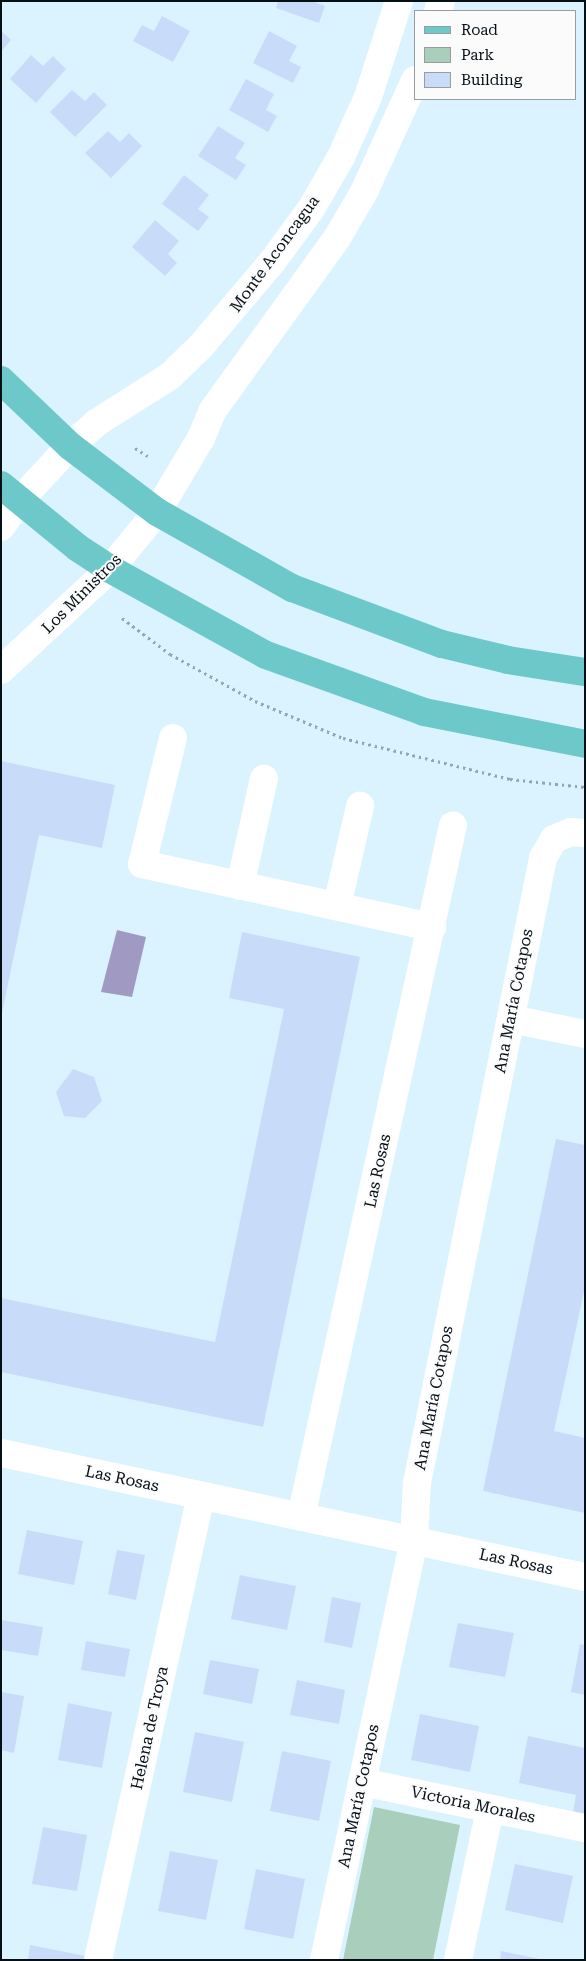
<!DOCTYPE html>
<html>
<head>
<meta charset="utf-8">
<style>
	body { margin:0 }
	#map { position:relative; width:586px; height:1961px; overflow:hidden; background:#daf3fe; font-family:"Roboto Serif",serif }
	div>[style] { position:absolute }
	.green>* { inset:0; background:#aacebc }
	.water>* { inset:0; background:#a09ac3 }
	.building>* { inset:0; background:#c8dcfa }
	.path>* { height:3px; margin-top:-1.5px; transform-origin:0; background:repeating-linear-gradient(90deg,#92a6af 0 2.5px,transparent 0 6.5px) }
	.minor>* { height:28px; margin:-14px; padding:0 14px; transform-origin:14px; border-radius:14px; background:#fff }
	.major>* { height:28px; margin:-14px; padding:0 14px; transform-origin:14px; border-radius:14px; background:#6dc8ca }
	span { translate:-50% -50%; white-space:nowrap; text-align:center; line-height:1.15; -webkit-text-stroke:4px #fbfbfb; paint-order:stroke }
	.street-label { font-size:16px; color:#050f14 }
	.frame { position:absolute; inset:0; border:2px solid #050f14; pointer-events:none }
	.legend { position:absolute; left:414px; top:10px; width:162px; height:90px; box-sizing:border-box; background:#fbfbfb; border:1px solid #999d9f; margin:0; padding:6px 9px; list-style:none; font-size:15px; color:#050f14 }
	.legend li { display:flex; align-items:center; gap:10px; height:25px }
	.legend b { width:25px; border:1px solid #999d9f }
</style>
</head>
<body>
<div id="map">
	<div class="green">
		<div style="clip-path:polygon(374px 1807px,460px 1825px,433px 1960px,343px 1960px)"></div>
	</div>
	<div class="water">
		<div style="clip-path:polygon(117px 930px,146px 937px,132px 997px,101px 992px)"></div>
	</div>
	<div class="building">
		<div style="clip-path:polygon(278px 1px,312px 1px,325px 6px,319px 23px,276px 8px)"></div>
		<div style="clip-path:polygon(162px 16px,190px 31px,173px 62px,133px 41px,142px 25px,154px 31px)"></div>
		<div style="clip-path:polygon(1px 31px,11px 40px,1px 52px)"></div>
		<div style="clip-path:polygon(269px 31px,297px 46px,289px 61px,301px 67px,293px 83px,253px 63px)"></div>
		<div style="clip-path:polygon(31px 55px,43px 66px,53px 56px,66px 69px,36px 103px,10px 79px)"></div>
		<div style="clip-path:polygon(246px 79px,274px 94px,266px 110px,277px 116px,268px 132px,229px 110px)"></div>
		<div style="clip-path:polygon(72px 90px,85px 101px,94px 92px,107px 105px,75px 137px,50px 112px)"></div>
		<div style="clip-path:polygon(218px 126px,245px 143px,235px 158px,246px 165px,236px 180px,198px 156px)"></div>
		<div style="clip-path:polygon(108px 131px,120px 142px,129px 133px,142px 146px,111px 178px,85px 153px)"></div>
		<div style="clip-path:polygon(184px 175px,209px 195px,198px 209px,209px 217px,198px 231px,162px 204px)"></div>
		<div style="clip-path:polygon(155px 220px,179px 241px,168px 254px,177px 263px,165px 276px,132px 247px)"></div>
		<div style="clip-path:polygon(1px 761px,115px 785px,102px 848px,39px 835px,2px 1013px)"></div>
		<div style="clip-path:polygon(242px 932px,360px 957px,263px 1427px,1px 1372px,1px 1298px,215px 1342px,284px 1009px,229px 998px)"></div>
		<div style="clip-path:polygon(73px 1069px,94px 1077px,102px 1101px,85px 1118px,64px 1116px,56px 1092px)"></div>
		<div style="clip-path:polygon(556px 1139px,585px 1145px,585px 1287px,554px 1431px,585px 1438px,585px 1513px,483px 1491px)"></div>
		<div style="clip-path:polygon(27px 1530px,83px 1541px,74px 1585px,18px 1574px)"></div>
		<div style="clip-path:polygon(117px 1550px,145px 1555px,136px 1600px,108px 1594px)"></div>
		<div style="clip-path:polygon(240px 1575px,296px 1586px,287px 1630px,231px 1619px)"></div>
		<div style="clip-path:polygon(332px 1597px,361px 1603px,352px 1648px,324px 1642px)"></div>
		<div style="clip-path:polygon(1px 1620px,43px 1627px,38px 1656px,1px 1650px)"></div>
		<div style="clip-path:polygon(458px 1623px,514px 1633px,505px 1677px,449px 1667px)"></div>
		<div style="clip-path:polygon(86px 1641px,130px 1649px,125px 1677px,81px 1670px)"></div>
		<div style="clip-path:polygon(580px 1644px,585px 1645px,585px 1695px,571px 1692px)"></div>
		<div style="clip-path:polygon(210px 1660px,259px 1669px,252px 1704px,203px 1694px)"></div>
		<div style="clip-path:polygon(297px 1680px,345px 1690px,339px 1724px,290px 1715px)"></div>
		<div style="clip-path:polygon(1px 1692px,24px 1696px,14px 1753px,1px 1750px)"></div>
		<div style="clip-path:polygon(68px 1703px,112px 1712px,102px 1768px,58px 1760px)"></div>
		<div style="clip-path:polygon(420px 1714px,479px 1726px,470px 1772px,411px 1760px)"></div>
		<div style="clip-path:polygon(195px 1732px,244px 1742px,232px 1802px,183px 1792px)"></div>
		<div style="clip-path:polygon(528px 1736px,585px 1748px,585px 1814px,573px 1812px,576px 1795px,519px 1783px)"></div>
		<div style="clip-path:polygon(282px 1751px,331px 1761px,319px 1821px,270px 1811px)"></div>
		<div style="clip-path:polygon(43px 1827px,87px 1835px,77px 1891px,32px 1884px)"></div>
		<div style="clip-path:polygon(170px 1851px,218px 1860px,206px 1920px,158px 1911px)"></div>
		<div style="clip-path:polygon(515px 1864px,573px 1876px,563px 1923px,505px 1910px)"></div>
		<div style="clip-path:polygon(256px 1869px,305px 1879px,293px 1939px,244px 1929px)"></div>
		<div style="clip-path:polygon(30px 1945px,86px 1956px,86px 1960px,28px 1960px)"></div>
		<div style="clip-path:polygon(501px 1951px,540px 1959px,540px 1960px,500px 1960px)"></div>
	</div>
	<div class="path">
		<div style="left:135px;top:448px;width:15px;rotate:32deg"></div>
		<div style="left:122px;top:618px;width:60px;rotate:36.9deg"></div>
		<div style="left:170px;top:654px;width:97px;rotate:28.9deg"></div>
		<div style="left:255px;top:701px;width:95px;rotate:22.8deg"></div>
		<div style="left:343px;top:738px;width:172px;rotate:13.8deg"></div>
		<div style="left:510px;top:779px;width:75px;rotate:6.1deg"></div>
	</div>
	<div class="minor">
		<div style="left:438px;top:11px;width:10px;rotate:-73deg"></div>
		<div style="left:1px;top:527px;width:33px;rotate:-55deg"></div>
		<div style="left:20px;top:500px;width:74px;rotate:-47.2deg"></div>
		<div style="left:70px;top:446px;width:35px;rotate:-41deg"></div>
		<div style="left:96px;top:423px;width:88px;rotate:-32.4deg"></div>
		<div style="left:170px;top:376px;width:43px;rotate:-44.1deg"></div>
		<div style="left:201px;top:346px;width:110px;rotate:-49.8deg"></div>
		<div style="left:272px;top:262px;width:66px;rotate:-53.7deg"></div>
		<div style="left:311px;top:209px;width:60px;rotate:-60deg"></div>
		<div style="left:341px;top:157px;width:66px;rotate:-65.8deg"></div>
		<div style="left:368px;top:97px;width:101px;rotate:-72.1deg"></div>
		<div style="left:1px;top:670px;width:149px;rotate:-42.8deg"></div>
		<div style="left:110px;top:569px;width:74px;rotate:-50.5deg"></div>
		<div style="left:157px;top:512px;width:86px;rotate:-59.3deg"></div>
		<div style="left:201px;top:438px;width:30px;rotate:-67deg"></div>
		<div style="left:213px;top:410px;width:212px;rotate:-54.2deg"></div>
		<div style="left:337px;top:238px;width:53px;rotate:-59.6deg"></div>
		<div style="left:364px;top:192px;width:123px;rotate:-65.5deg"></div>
		<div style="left:173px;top:738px;width:130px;rotate:103.8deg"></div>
		<div style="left:142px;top:864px;width:297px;rotate:12.3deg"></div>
		<div style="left:240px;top:886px;width:110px;rotate:-77.4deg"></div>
		<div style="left:337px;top:906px;width:103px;rotate:-77deg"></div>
		<div style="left:511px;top:1019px;width:76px;rotate:11.5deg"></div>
		<div style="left:1px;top:1453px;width:597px;rotate:11.99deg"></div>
		<div style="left:301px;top:1517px;width:708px;rotate:-77.61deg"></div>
		<div style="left:362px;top:1782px;width:228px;rotate:11.7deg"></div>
		<div style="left:98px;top:1960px;width:475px;rotate:-77.5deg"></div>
		<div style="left:324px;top:1960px;width:430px;rotate:-77.9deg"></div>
		<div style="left:414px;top:1540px;width:57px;rotate:-87deg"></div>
		<div style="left:417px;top:1483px;width:638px;rotate:-78.6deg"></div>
		<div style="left:543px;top:858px;width:22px;rotate:-60deg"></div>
		<div style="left:554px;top:839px;width:18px;rotate:-22deg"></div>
		<div style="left:571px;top:832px;width:14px;rotate:4deg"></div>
		<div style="left:458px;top:1960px;width:154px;rotate:-78deg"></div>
	</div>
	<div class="major">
		<div style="left:1px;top:380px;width:95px;rotate:43.7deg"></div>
		<div style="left:70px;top:446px;width:109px;rotate:37.2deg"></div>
		<div style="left:157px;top:512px;width:155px;rotate:29.4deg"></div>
		<div style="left:292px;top:588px;width:160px;rotate:20.5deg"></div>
		<div style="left:442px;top:644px;width:68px;rotate:13.6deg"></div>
		<div style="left:508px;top:660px;width:78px;rotate:8.9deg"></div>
		<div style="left:1px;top:485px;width:99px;rotate:39.3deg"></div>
		<div style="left:78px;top:548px;width:38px;rotate:33deg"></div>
		<div style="left:110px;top:569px;width:178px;rotate:28.9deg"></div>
		<div style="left:266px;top:655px;width:168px;rotate:19.8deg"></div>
		<div style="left:424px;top:712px;width:164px;rotate:11.2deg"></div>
	</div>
	<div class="street-label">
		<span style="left:275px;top:254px;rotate:-54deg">Monte Aconcagua</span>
		<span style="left:82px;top:594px;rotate:-45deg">Los Ministros</span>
		<span style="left:514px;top:1001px;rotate:-79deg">Ana María Cotapos</span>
		<span style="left:378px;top:1171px;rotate:-78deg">Las Rosas</span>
		<span style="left:434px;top:1398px;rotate:-79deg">Ana María Cotapos</span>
		<span style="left:122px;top:1479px;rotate:12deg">Las Rosas</span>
		<span style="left:516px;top:1562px;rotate:12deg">Las Rosas</span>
		<span style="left:150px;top:1728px;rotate:-78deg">Helena de Troya</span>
		<span style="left:359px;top:1796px;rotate:-78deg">Ana María Cotapos</span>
		<span style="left:473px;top:1805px;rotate:12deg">Victoria Morales</span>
	</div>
	<div class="frame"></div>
	<ul class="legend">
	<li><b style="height:6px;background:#6dc8ca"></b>Road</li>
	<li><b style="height:14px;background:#aacebc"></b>Park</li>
	<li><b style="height:14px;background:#c8dcfa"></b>Building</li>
	</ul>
</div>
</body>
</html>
